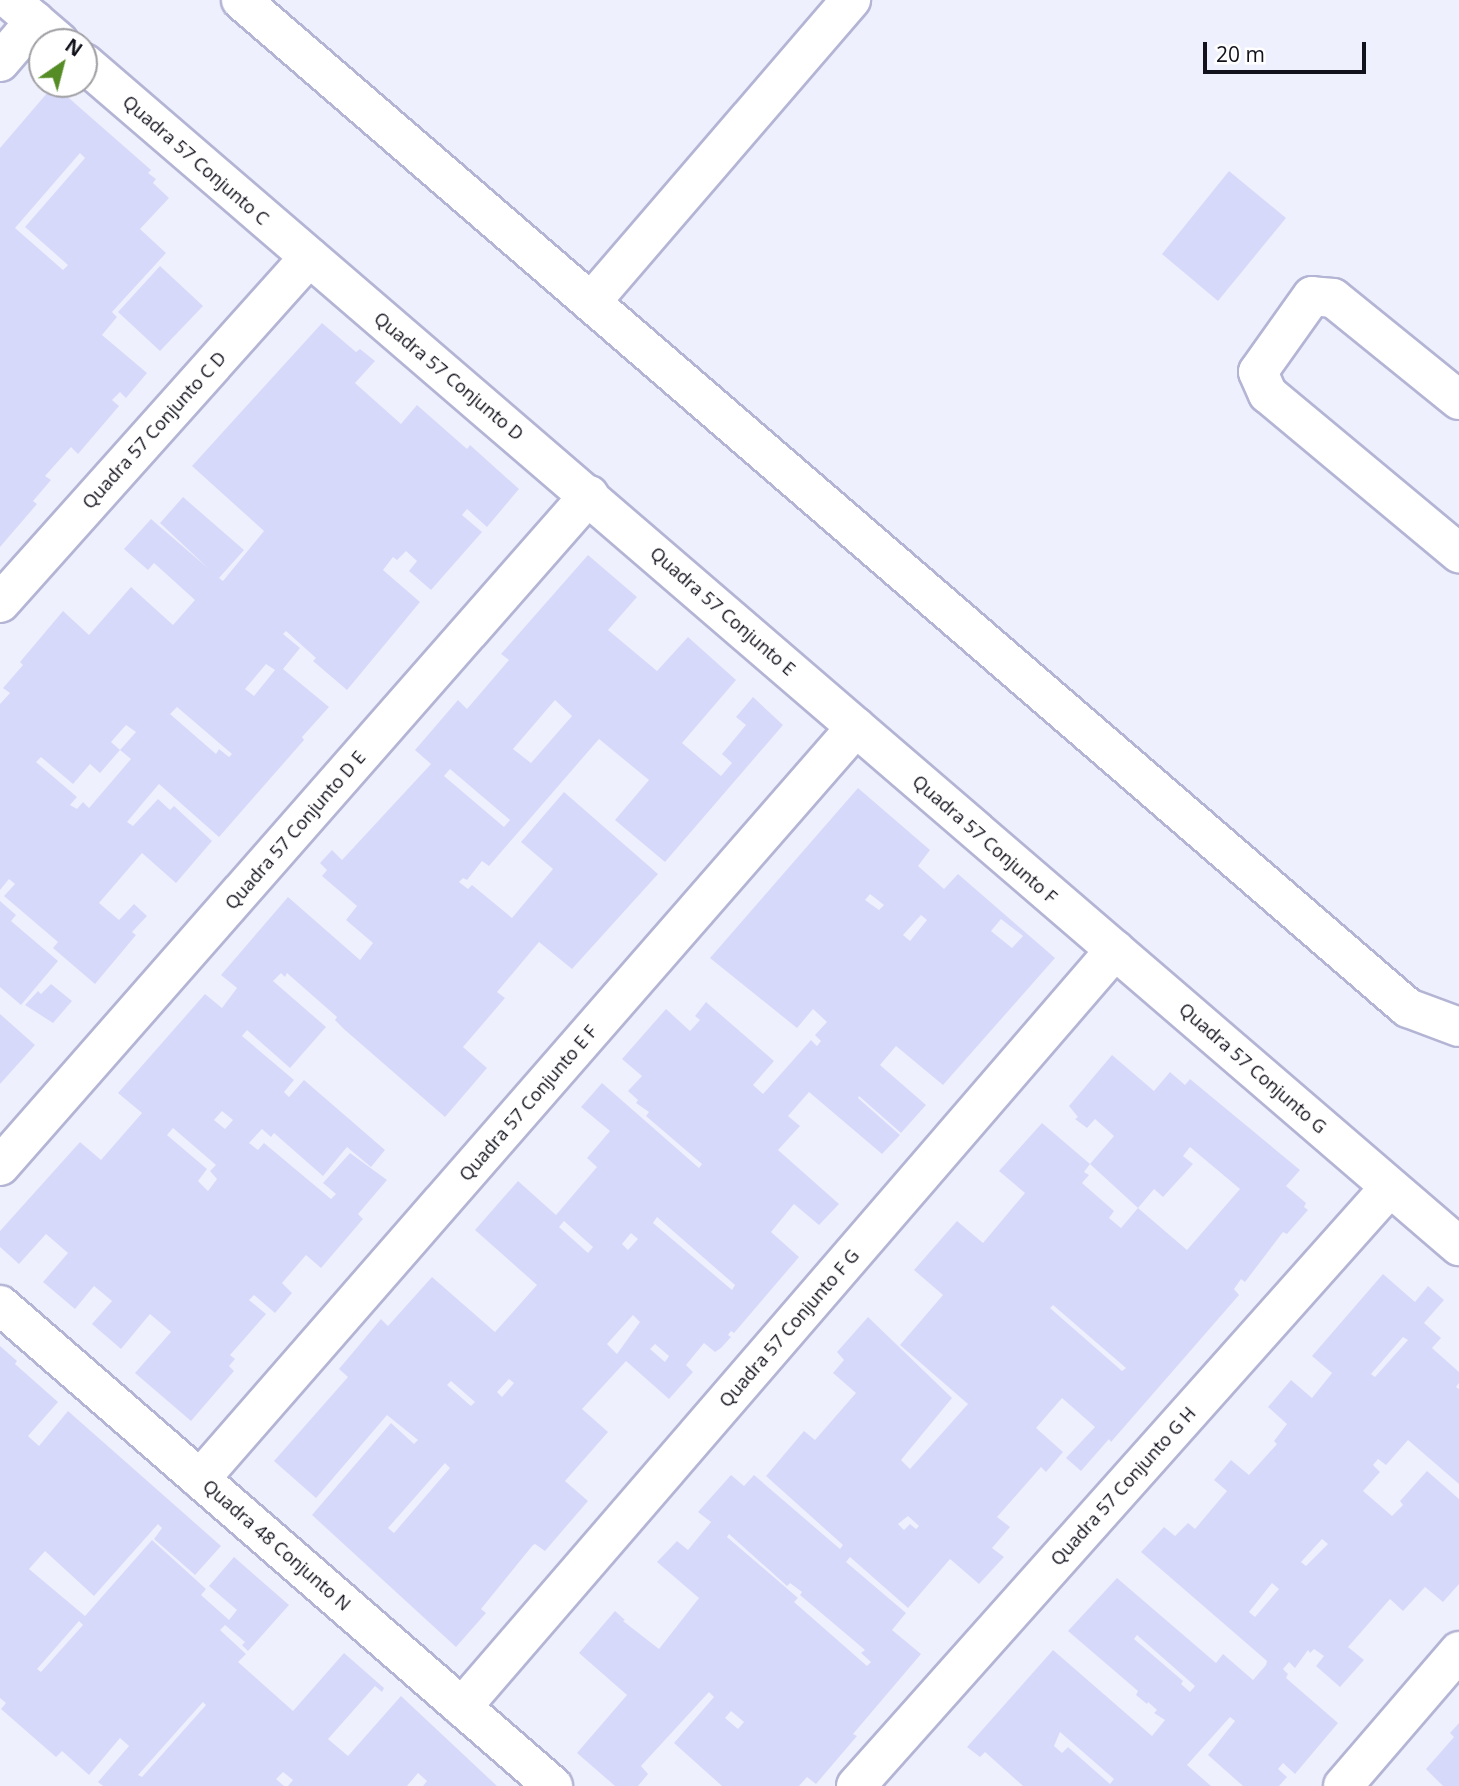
<!DOCTYPE html>
<html>
<head>
<meta charset="utf-8">
<style>
	body { margin:0 }
	#map { position:relative; width:1459px; height:1786px; overflow:hidden; background:#eff0fd; font-family:"Open Sans",sans-serif }
	div>[style] { position:absolute }
	.building>* { inset:0; background:#d7d9fa }
	.roads { filter:drop-shadow(2px 0 #b4b5d5) drop-shadow(-2px 0 #b4b5d5) drop-shadow(0 2px #b4b5d5) drop-shadow(0 -2px #b4b5d5) }
	.minor>* { height:38px; margin:-19px; padding:0 19px; transform-origin:19px; border-radius:19px; background:#fff }
	span { translate:-50% -50%; white-space:nowrap; text-align:center; line-height:1.15; -webkit-text-stroke:6px #fff; paint-order:stroke }
	.street-label { font-size:18px; color:#12121d }
	.north { position:absolute; left:28px; top:28px; width:70px; height:70px; box-sizing:border-box; background:#fff; border:2px solid #a0a0a5; border-radius:50%; rotate:35deg; font-size:19px; font-weight:700; line-height:28px; text-align:center; color:#12121d }
	.north::after { content:''; display:block; margin:auto; width:24px; height:32px; background:#568c26; clip-path:polygon(50% 0,100% 100%,50% 72%,0 100%) }
	.scale { position:absolute; left:1203px; top:42px; width:163px; height:32px; box-sizing:border-box; border:4px solid #12121d; border-top:0; padding-left:9px; font-size:21px; line-height:24px; white-space:nowrap; color:#12121d; -webkit-text-stroke:5px #fff; paint-order:stroke }
</style>
</head>
<body>
<div id="map">
	<div class="building">
		<div style="clip-path:polygon(evenodd,54px 85px,151px 170px,148px 173px,156px 179px,153px 183px,169px 198px,140px 229px,166px 253px,112px 312px,117px 317px,102px 335px,147px 373px,126px 398px,120px 392px,112px 400px,119px 406px,78px 454px,71px 447px,45px 476px,51px 480px,33px 501px,37px 504px,0 547px,0 148px,54px 85px,80px 153px,85px 158px,25px 227px,68px 265px,63px 270px,15px 228px,80px 153px)"></div>
		<div style="clip-path:polygon(1229px 171px,1286px 218px,1218px 301px,1162px 254px)"></div>
		<div style="clip-path:polygon(160px 266px,203px 306px,160px 351px,118px 312px)"></div>
		<div style="clip-path:polygon(evenodd,322px 323px,356px 352px,360px 349px,375px 361px,355px 383px,401px 424px,417px 405px,467px 449px,470px 445px,519px 489px,487px 527px,467px 509px,462px 515px,482px 532px,431px 590px,409px 571px,417px 561px,406px 551px,397px 560px,393px 557px,383px 570px,420px 602px,347px 690px,313px 661px,316px 658px,286px 631px,283px 634px,300px 648px,283px 669px,329px 707px,302px 737px,304px 740px,219px 837px,159px 784px,147px 798px,127px 822px,133px 826px,158px 799px,170px 810px,174px 806px,212px 841px,176px 883px,142px 853px,99px 903px,119px 920px,134px 904px,147px 916px,132px 932px,136px 935px,95px 984px,53px 948px,58px 942px,4px 896px,15px 884px,9px 879px,0 890px,0 704px,10px 693px,3px 688px,23px 665px,20px 662px,63px 611px,89px 635px,131px 587px,173px 625px,195px 600px,154px 563px,148px 570px,124px 549px,151px 519px,209px 569px,160px 523px,183px 497px,244px 550px,219px 578px,223px 581px,264px 531px,192px 466px,322px 323px,266px 664px,275px 670px,254px 696px,245px 689px,266px 664px,322px 323px,177px 707px,232px 754px,229px 757px,219px 749px,216px 754px,170px 714px,177px 707px,322px 323px,126px 725px,136px 732px,120px 750px,131px 759px,89px 808px,83px 802px,77px 809px,70px 805px,77px 797px,36px 762px,41px 757px,73px 784px,90px 764px,100px 773px,120px 750px,111px 742px,126px 725px)"></div>
		<div style="clip-path:polygon(evenodd,588px 555px,637px 597px,608px 630px,657px 671px,688px 637px,736px 680px,682px 743px,721px 776px,732px 763px,722px 754px,746px 725px,736px 717px,753px 697px,783px 725px,665px 862px,615px 820px,649px 780px,599px 739px,489px 866px,482px 861px,467px 880px,463px 878px,459px 882px,468px 889px,472px 885px,512px 918px,553px 869px,521px 842px,564px 792px,658px 874px,572px 969px,539px 942px,497px 992px,505px 998px,463px 1047px,487px 1068px,445px 1117px,345px 1030px,335px 1020px,337px 1017px,287px 973px,285px 977px,281px 973px,273px 981px,326px 1027px,290px 1068px,247px 1030px,242px 1036px,294px 1080px,284px 1092px,289px 1097px,304px 1080px,385px 1150px,371px 1167px,347px 1147px,323px 1176px,274px 1133px,271px 1137px,262px 1129px,249px 1143px,258px 1150px,264px 1143px,331px 1199px,336px 1194px,323px 1183px,350px 1153px,387px 1180px,358px 1214px,363px 1219px,321px 1268px,306px 1255px,282px 1283px,292px 1293px,275px 1313px,254px 1295px,249px 1300px,266px 1314px,230px 1355px,235px 1359px,229px 1366px,234px 1371px,191px 1421px,135px 1373px,171px 1332px,150px 1314px,121px 1349px,92px 1324px,112px 1301px,94px 1286px,75px 1309px,43px 1282px,68px 1253px,46px 1234px,19px 1264px,0 1247px,0 1231px,80px 1142px,101px 1160px,142px 1113px,118px 1093px,205px 994px,222px 1008px,237px 988px,221px 975px,288px 897px,360px 960px,373px 943px,346px 920px,357px 906px,322px 876px,327px 870px,320px 863px,332px 850px,342px 860px,431px 764px,415px 750px,458px 700px,467px 709px,509px 660px,501px 654px,588px 555px,555px 700px,572px 716px,531px 763px,513px 749px,555px 700px,588px 555px,450px 769px,510px 820px,504px 827px,444px 776px,450px 769px,588px 555px,222px 1111px,233px 1120px,225px 1129px,214px 1120px,222px 1111px,588px 555px,173px 1128px,216px 1165px,210px 1171px,217px 1179px,208px 1191px,198px 1181px,207px 1169px,167px 1135px,173px 1128px)"></div>
		<div style="clip-path:polygon(evenodd,858px 788px,930px 850px,918px 866px,944px 889px,958px 874px,1055px 958px,943px 1085px,896px 1046px,880px 1065px,926px 1105px,901px 1133px,859px 1096px,858px 1098px,900px 1135px,882px 1154px,809px 1092px,788px 1116px,800px 1126px,778px 1150px,839px 1204px,819px 1225px,794px 1204px,771px 1232px,799px 1257px,734px 1333px,731px 1331px,728px 1335px,731px 1337px,721px 1348px,715px 1352px,704px 1343px,686px 1365px,693px 1372px,669px 1399px,626px 1361px,582px 1409px,608px 1432px,565px 1481px,588px 1501px,545px 1551px,535px 1544px,533px 1545px,481px 1609px,486px 1613px,456px 1647px,312px 1515px,391px 1423px,414px 1444px,418px 1440px,387px 1415px,316px 1498px,274px 1461px,348px 1377px,339px 1369px,381px 1319px,388px 1326px,432px 1277px,495px 1332px,537px 1285px,475px 1230px,518px 1181px,556px 1215px,597px 1167px,587px 1158px,610px 1131px,581px 1107px,602px 1083px,699px 1168px,702px 1164px,646px 1116px,649px 1112px,636px 1103px,638px 1100px,628px 1091px,642px 1076px,622px 1059px,666px 1009px,690px 1031px,700px 1020px,695px 1016px,706px 1002px,774px 1061px,753px 1085px,763px 1094px,811px 1040px,817px 1046px,821px 1041px,815px 1035px,827px 1022px,813px 1009px,797px 1028px,710px 958px,858px 788px,870px 894px,884px 905px,879px 910px,865px 900px,870px 894px,858px 788px,921px 915px,927px 920px,910px 941px,903px 935px,921px 915px,858px 788px,1001px 919px,1023px 936px,1012px 948px,991px 931px,1001px 919px,858px 788px,657px 1217px,735px 1285px,732px 1290px,653px 1223px,657px 1217px,858px 788px,564px 1221px,593px 1247px,588px 1253px,559px 1227px,564px 1221px,858px 788px,631px 1233px,638px 1239px,628px 1250px,622px 1244px,631px 1233px,858px 788px,633px 1315px,640px 1322px,617px 1354px,607px 1344px,633px 1315px,858px 788px,655px 1344px,669px 1356px,665px 1362px,650px 1349px,655px 1344px,858px 788px,509px 1379px,514px 1383px,502px 1397px,497px 1392px,509px 1379px,858px 788px,451px 1381px,475px 1402px,471px 1406px,447px 1385px,451px 1381px,858px 788px,445px 1463px,450px 1468px,394px 1533px,388px 1528px,445px 1463px)"></div>
		<div style="clip-path:polygon(0 901px,16px 915px,11px 921px,58px 961px,21px 1005px,0 987px)"></div>
		<div style="clip-path:polygon(51px 984px,72px 1001px,53px 1023px,25px 1005px,38px 991px,41px 994px)"></div>
		<div style="clip-path:polygon(0 1014px,35px 1045px,0 1084px)"></div>
		<div style="clip-path:polygon(evenodd,1112px 1055px,1154px 1091px,1170px 1072px,1185px 1085px,1190px 1079px,1300px 1170px,1286px 1186px,1306px 1203px,1304px 1207px,1308px 1210px,1287px 1234px,1283px 1232px,1245px 1282px,1241px 1279px,1234px 1289px,1239px 1295px,1111px 1442px,1109px 1439px,1081px 1471px,1066px 1458px,1095px 1427px,1062px 1398px,1036px 1428px,1063px 1452px,1046px 1472px,1041px 1467px,997px 1517px,1010px 1527px,992px 1548px,1004px 1557px,979px 1584px,950px 1559px,908px 1608px,850px 1557px,846px 1562px,906px 1613px,892px 1630px,921px 1654px,853px 1734px,857px 1736px,816px 1784px,807px 1777px,799px 1786px,722px 1786px,674px 1743px,714px 1697px,709px 1692px,641px 1766px,648px 1774px,638px 1786px,615px 1786px,577px 1753px,627px 1695px,579px 1653px,615px 1611px,625px 1620px,623px 1621px,659px 1649px,699px 1598px,657px 1562px,677px 1541px,688px 1550px,711px 1522px,698px 1512px,731px 1475px,744px 1486px,754px 1475px,840px 1549px,843px 1545px,766px 1476px,804px 1431px,815px 1440px,856px 1393px,833px 1373px,844px 1360px,837px 1352px,868px 1317px,952px 1398px,901px 1460px,910px 1469px,968px 1404px,900px 1345px,943px 1295px,914px 1270px,957px 1221px,983px 1243px,1025px 1193px,999px 1171px,1042px 1123px,1090px 1164px,1084px 1172px,1089px 1175px,1082px 1183px,1114px 1211px,1109px 1218px,1121px 1228px,1138px 1208px,1187px 1250px,1240px 1189px,1190px 1147px,1183px 1156px,1193px 1164px,1163px 1197px,1154px 1189px,1138px 1208px,1090px 1164px,1114px 1136px,1095px 1119px,1087px 1128px,1075px 1119px,1078px 1117px,1069px 1106px,1112px 1055px,1053px 1305px,1126px 1368px,1122px 1371px,1050px 1308px,1053px 1305px,1112px 1055px,908px 1516px,919px 1526px,916px 1529px,910px 1524px,904px 1530px,898px 1524px,908px 1516px,1112px 1055px,729px 1534px,787px 1586px,790px 1583px,802px 1592px,800px 1595px,865px 1650px,861px 1653px,871px 1662px,867px 1666px,794px 1602px,798px 1598px,727px 1537px,729px 1534px,1112px 1055px,731px 1711px,744px 1722px,738px 1729px,725px 1718px,731px 1711px)"></div>
		<div style="clip-path:polygon(evenodd,1383px 1274px,1415px 1302px,1428px 1286px,1444px 1300px,1424px 1323px,1441px 1338px,1432px 1348px,1459px 1372px,1459px 1383px,1456px 1387px,1459px 1389px,1459px 1484px,1408px 1440px,1386px 1465px,1378px 1459px,1373px 1465px,1380px 1472px,1363px 1491px,1392px 1516px,1403px 1505px,1400px 1501px,1427px 1471px,1459px 1499px,1459px 1584px,1443px 1602px,1425px 1587px,1403px 1611px,1390px 1599px,1348px 1647px,1364px 1660px,1340px 1687px,1316px 1666px,1324px 1656px,1314px 1649px,1310px 1653px,1308px 1650px,1295px 1668px,1289px 1662px,1283px 1669px,1288px 1674px,1286px 1678px,1338px 1723px,1295px 1774px,1283px 1763px,1278px 1769px,1287px 1777px,1279px 1786px,1243px 1786px,1208px 1755px,1235px 1721px,1230px 1717px,1187px 1765px,1211px 1786px,1023px 1786px,985px 1752px,980px 1757px,967px 1747px,1053px 1650px,1152px 1736px,1165px 1720px,1154px 1713px,1157px 1710px,1148px 1702px,1147px 1704px,1136px 1695px,1138px 1691px,1068px 1631px,1117px 1578px,1216px 1663px,1223px 1654px,1253px 1680px,1266px 1665px,1267px 1661px,1141px 1552px,1164px 1527px,1175px 1536px,1188px 1523px,1195px 1529px,1227px 1491px,1214px 1480px,1231px 1460px,1249px 1475px,1277px 1444px,1274px 1441px,1287px 1424px,1268px 1407px,1291px 1380px,1312px 1398px,1332px 1373px,1312px 1356px,1383px 1274px,1403px 1337px,1408px 1340px,1375px 1377px,1371px 1374px,1403px 1337px,1383px 1274px,1322px 1539px,1328px 1544px,1306px 1566px,1301px 1562px,1322px 1539px,1383px 1274px,1272px 1583px,1279px 1589px,1255px 1617px,1249px 1612px,1272px 1583px,1383px 1274px,1137px 1635px,1195px 1686px,1190px 1692px,1181px 1684px,1183px 1681px,1134px 1639px,1137px 1635px,1383px 1274px,1060px 1732px,1114px 1779px,1110px 1784px,1068px 1747px,1062px 1753px,1054px 1746px,1060px 1732px)"></div>
		<div style="clip-path:polygon(evenodd,0 1346px,17px 1361px,15px 1364px,58px 1402px,28px 1436px,39px 1446px,68px 1411px,221px 1546px,195px 1575px,154px 1539px,162px 1528px,158px 1524px,94px 1596px,45px 1551px,29px 1569px,85px 1616px,152px 1540px,206px 1589px,201px 1595px,229px 1620px,237px 1610px,209px 1586px,234px 1557px,289px 1605px,248px 1651px,242px 1645px,245px 1642px,225px 1625px,220px 1630px,246px 1654px,238px 1662px,293px 1711px,344px 1653px,384px 1688px,382px 1692px,375px 1686px,328px 1739px,348px 1756px,401px 1696px,497px 1786px,423px 1786px,427px 1781px,418px 1773px,407px 1786px,288px 1786px,293px 1780px,283px 1772px,276px 1779px,284px 1786px,103px 1786px,98px 1782px,129px 1746px,120px 1738px,89px 1775px,62px 1751px,56px 1757px,1px 1709px,6px 1703px,0 1698px,0 1346px,79px 1621px,83px 1625px,41px 1672px,37px 1669px,79px 1621px,0 1346px,203px 1702px,206px 1705px,142px 1777px,138px 1775px,203px 1702px)"></div>
		<div style="clip-path:polygon(1459px 1723px,1459px 1786px,1443px 1786px,1426px 1769px,1454px 1737px,1450px 1733px)"></div>
	</div>
	<div class="roads">
		<div class="minor">
			<div style="left:10px;top:0;width:65px;rotate:40.6deg"></div>
			<div style="left:241px;top:0;width:1542px;rotate:40.82deg"></div>
			<div style="left:1408px;top:1008px;width:54px;rotate:20.4deg"></div>
			<div style="left:0;top:62px;width:54px;rotate:-49.5deg"></div>
			<div style="left:84px;top:63px;width:1814px;rotate:40.71deg"></div>
			<div style="left:591px;top:302px;width:399px;rotate:-49.3deg"></div>
			<div style="left:1459px;top:400px;width:162px;rotate:-141deg"></div>
			<div style="left:1333px;top:298px;width:21px;rotate:-175deg"></div>
			<div style="left:1312px;top:296px;width:93px;rotate:125.4deg"></div>
			<div style="left:1258px;top:372px;width:24px;rotate:66deg"></div>
			<div style="left:1268px;top:394px;width:249px;rotate:39.8deg"></div>
			<div style="left:0;top:603px;width:464px;rotate:-48.2deg"></div>
			<div style="left:0;top:1166px;width:893px;rotate:-48.72deg"></div>
			<div style="left:0;top:1305px;width:733px;rotate:41.02deg"></div>
			<div style="left:200px;top:1479px;width:998px;rotate:-48.9deg"></div>
			<div style="left:462px;top:1707px;width:1000px;rotate:-49.22deg"></div>
			<div style="left:856px;top:1786px;width:802px;rotate:-48.28deg"></div>
			<div style="left:1343px;top:1786px;width:178px;rotate:-49.3deg"></div>
		</div>
	</div>
	<div class="street-label">
		<span style="left:196px;top:160px;rotate:41deg">Quadra 57 Conjunto C</span>
		<span style="left:449px;top:376px;rotate:40deg">Quadra 57 Conjunto D</span>
		<span style="left:154px;top:430px;rotate:-48deg">Quadra 57 Conjunto C D</span>
		<span style="left:723px;top:611px;rotate:41deg">Quadra 57 Conjunto E</span>
		<span style="left:295px;top:830px;rotate:-49deg">Quadra 57 Conjunto D E</span>
		<span style="left:985px;top:839px;rotate:41deg">Quadra 57 Conjunto F</span>
		<span style="left:1253px;top:1068px;rotate:41deg">Quadra 57 Conjunto G</span>
		<span style="left:528px;top:1103px;rotate:-49deg">Quadra 57 Conjunto E F</span>
		<span style="left:789px;top:1328px;rotate:-49deg">Quadra 57 Conjunto F G</span>
		<span style="left:1123px;top:1486px;rotate:-48deg">Quadra 57 Conjunto G H</span>
		<span style="left:277px;top:1545px;rotate:41deg">Quadra 48 Conjunto N</span>
	</div>
	<div class="north">N</div>
	<div class="scale">20 m</div>
</div>
</body>
</html>
